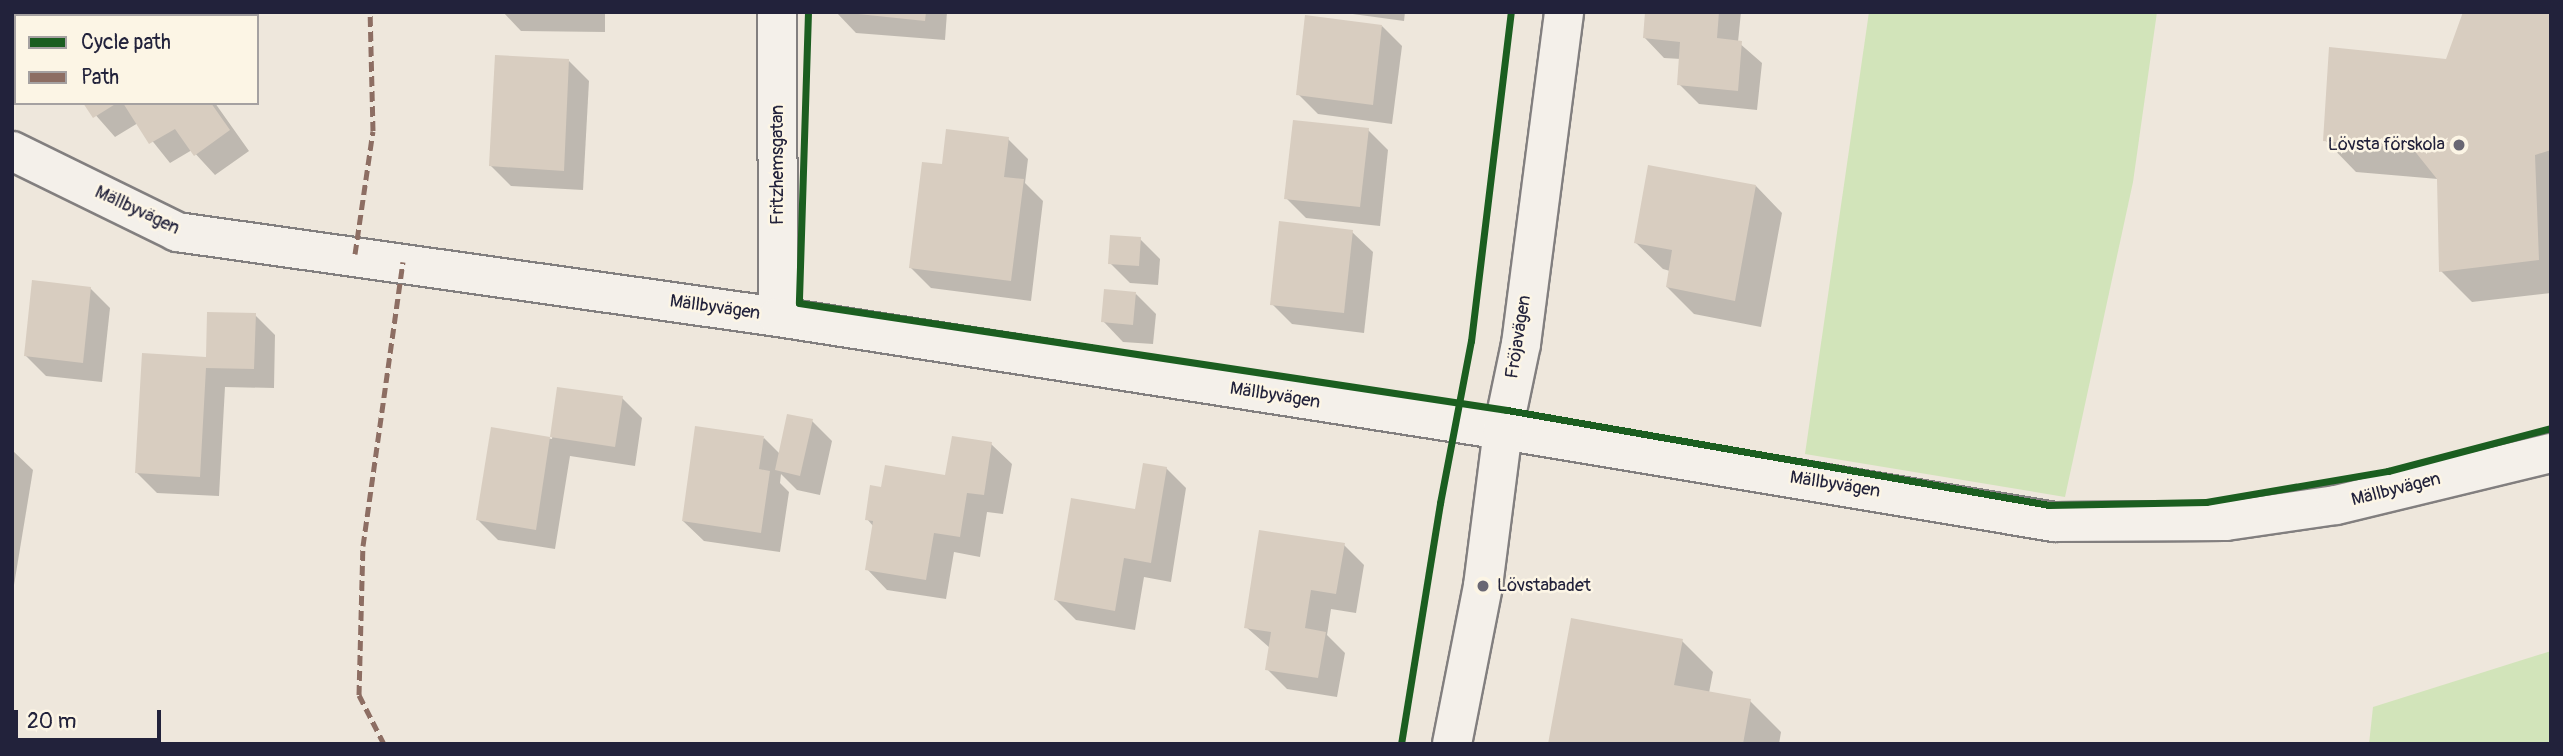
<!DOCTYPE html>
<html>
<head>
<meta charset="utf-8">
<style>
	body { margin:0 }
	#map { position:relative; width:2563px; height:756px; overflow:hidden; background:#eee7dc; font-family:Pangolin,sans-serif }
	div>[style] { position:absolute }
	.green>* { inset:0; background:#d2e4ba }
	.shadow>* { inset:0; background:#0003 }
	.building>* { inset:0; background:#d8cdc0 }
	.roads { filter:drop-shadow(2px 0 #827f7f) drop-shadow(-2px 0 #827f7f) drop-shadow(0 2px #827f7f) drop-shadow(0 -2px #827f7f) }
	.street>* { height:38px; margin:-19px; padding:0 19px; transform-origin:19px; border-radius:19px; background:#f4f0ea }
	.secondary>* { height:38px; margin:-19px; padding:0 19px; transform-origin:19px; border-radius:19px; background:#f4f0ea }
	.quiet>* { height:5px; margin-top:-2.5px; transform-origin:0; background:repeating-linear-gradient(90deg,#8d6e63 0 10px,transparent 0 15px) }
	.cycleway>* { height:7px; margin:-3.5px; padding:0 3.5px; transform-origin:3.5px; border-radius:3.5px; background:#1b5e20 }
	.dots>* { width:19px; height:19px; translate:-50% -50%; box-sizing:border-box; border:4px solid #fcf5e5; border-radius:50% }
	span { translate:-50% -50%; white-space:nowrap; text-align:center; line-height:1.15; -webkit-text-stroke:5px #fcf5e5; paint-order:stroke }
	.poi-label { font-size:18px; color:#22223b }
	.right { translate:-100% -50%; text-align:right }
	.left { translate:0 -50%; text-align:left }
	.street-label { font-size:18px; color:#22223b }
	.frame { position:absolute; inset:0; border:14px solid #22223b; pointer-events:none }
	.legend { position:absolute; left:14px; top:14px; width:245px; height:91px; box-sizing:border-box; background:#fcf5e5; border:2px solid #a5a1a1; margin:0; padding:9px 12px; list-style:none; font-size:21px; color:#22223b }
	.legend li { display:flex; align-items:center; gap:14px; height:35px }
	.legend b { width:35px; border:2px solid #a5a1a1 }
	.scale { position:absolute; left:14px; top:710px; width:147px; height:32px; box-sizing:border-box; border:4px solid #22223b; border-top:0; padding-left:9px; font-size:21px; line-height:24px; white-space:nowrap; color:#22223b; -webkit-text-stroke:5px #fcf5e5; paint-order:stroke }
</style>
</head>
<body>
<div id="map">
	<div class="green">
		<div style="clip-path:polygon(1869px 12px,2157px 12px,2133px 182px,2065px 497px,1805px 454px)"></div>
		<div style="clip-path:polygon(2551px 651px,2551px 744px,2369px 744px,2373px 707px)"></div>
	</div>
	<div class="shadow">
		<div style="clip-path:polygon(12px 12px,31px 12px,12px 18px)"></div>
		<div style="clip-path:polygon(503px 12px,605px 12px,605px 32px,521px 31px)"></div>
		<div style="clip-path:polygon(836px 12px,947px 12px,945px 40px,856px 33px)"></div>
		<div style="clip-path:polygon(1338px 12px,1405px 12px,1404px 21px)"></div>
		<div style="clip-path:polygon(1647px 12px,1741px 12px,1738px 42px,1762px 63px,1757px 110px,1699px 104px,1679px 84px,1681px 59px,1664px 58px,1644px 37px)"></div>
		<div style="clip-path:polygon(2551px 12px,2551px 293px,2472px 302px,2441px 271px,2438px 179px,2356px 172px,2325px 140px,2447px 60px)"></div>
		<div style="clip-path:polygon(1382px 26px,1402px 46px,1392px 124px,1318px 114px,1298px 94px)"></div>
		<div style="clip-path:polygon(569px 61px,589px 81px,583px 190px,511px 186px,491px 166px)"></div>
		<div style="clip-path:polygon(85px 103px,215px 103px,249px 151px,215px 175px,192px 150px,170px 163px,138px 123px,115px 137px)"></div>
		<div style="clip-path:polygon(1368px 130px,1388px 150px,1380px 226px,1306px 218px,1286px 198px)"></div>
		<div style="clip-path:polygon(1008px 139px,1028px 159px,1025px 183px,1043px 201px,1031px 301px,931px 288px,911px 268px,943px 166px)"></div>
		<div style="clip-path:polygon(1756px 186px,1782px 213px,1761px 327px,1694px 314px,1667px 287px,1670px 271px,1663px 269px,1636px 243px)"></div>
		<div style="clip-path:polygon(1352px 232px,1373px 252px,1364px 333px,1292px 324px,1272px 304px)"></div>
		<div style="clip-path:polygon(1140px 239px,1160px 259px,1158px 285px,1130px 283px,1110px 263px)"></div>
		<div style="clip-path:polygon(90px 288px,110px 308px,102px 382px,46px 376px,25px 355px)"></div>
		<div style="clip-path:polygon(1136px 294px,1156px 314px,1153px 344px,1123px 342px,1103px 321px)"></div>
		<div style="clip-path:polygon(255px 315px,275px 335px,274px 388px,225px 387px,219px 496px,157px 493px,137px 473px,208px 359px)"></div>
		<div style="clip-path:polygon(559px 389px,622px 398px,642px 418px,635px 466px,570px 456px,555px 549px,498px 540px,478px 520px,492px 429px,552px 439px)"></div>
		<div style="clip-path:polygon(812px 421px,832px 441px,820px 495px,797px 490px,781px 474px,780px 483px,789px 492px,780px 552px,704px 541px,683px 521px,764px 438px,780px 454px)"></div>
		<div style="clip-path:polygon(991px 444px,1012px 464px,1003px 514px,987px 512px,980px 557px,954px 552px,946px 599px,887px 590px,867px 569px,874px 527px,867px 519px,883px 489px,947px 477px)"></div>
		<div style="clip-path:polygon(12px 450px,33px 470px,14px 585px,12px 585px)"></div>
		<div style="clip-path:polygon(1166px 468px,1186px 488px,1171px 582px,1144px 577px,1135px 630px,1076px 620px,1056px 600px,1137px 511px)"></div>
		<div style="clip-path:polygon(1344px 545px,1364px 565px,1356px 613px,1331px 609px,1327px 635px,1345px 653px,1337px 697px,1287px 689px,1267px 669px,1270px 648px,1246px 627px)"></div>
		<div style="clip-path:polygon(1682px 641px,1713px 672px,1709px 693px,1750px 701px,1781px 732px,1779px 744px,1550px 744px)"></div>
	</div>
	<div class="building">
		<div style="clip-path:polygon(839px 12px,926px 12px,925px 21px)"></div>
		<div style="clip-path:polygon(1645px 12px,1719px 12px,1717px 38px,1742px 41px,1738px 91px,1677px 85px,1680px 42px,1643px 38px)"></div>
		<div style="clip-path:polygon(2463px 12px,2551px 12px,2551px 150px,2535px 155px,2539px 260px,2439px 272px,2437px 179px,2413px 149px,2323px 141px,2329px 47px,2446px 59px)"></div>
		<div style="clip-path:polygon(1305px 15px,1382px 25px,1373px 105px,1296px 95px)"></div>
		<div style="clip-path:polygon(495px 55px,569px 59px,564px 171px,489px 166px)"></div>
		<div style="clip-path:polygon(83px 103px,117px 103px,93px 118px)"></div>
		<div style="clip-path:polygon(123px 103px,211px 103px,230px 130px,194px 156px,175px 129px,149px 144px)"></div>
		<div style="clip-path:polygon(1293px 120px,1369px 128px,1360px 207px,1284px 199px)"></div>
		<div style="clip-path:polygon(946px 129px,1009px 137px,1004px 177px,1024px 179px,1011px 281px,909px 268px,922px 162px,942px 164px)"></div>
		<div style="clip-path:polygon(1648px 165px,1756px 185px,1735px 301px,1666px 287px,1672px 250px,1634px 243px)"></div>
		<div style="clip-path:polygon(1279px 221px,1353px 230px,1344px 313px,1270px 305px)"></div>
		<div style="clip-path:polygon(1110px 235px,1141px 237px,1139px 266px,1108px 264px)"></div>
		<div style="clip-path:polygon(32px 280px,91px 287px,83px 363px,24px 356px)"></div>
		<div style="clip-path:polygon(1104px 289px,1136px 292px,1133px 325px,1101px 322px)"></div>
		<div style="clip-path:polygon(207px 312px,256px 313px,254px 369px,206px 368px,200px 477px,135px 473px,142px 353px,206px 357px)"></div>
		<div style="clip-path:polygon(557px 387px,623px 396px,615px 447px,550px 437px)"></div>
		<div style="clip-path:polygon(787px 414px,813px 419px,800px 476px,775px 470px)"></div>
		<div style="clip-path:polygon(695px 426px,764px 436px,759px 469px,770px 471px,761px 533px,682px 521px)"></div>
		<div style="clip-path:polygon(491px 427px,550px 437px,536px 530px,476px 520px)"></div>
		<div style="clip-path:polygon(952px 436px,992px 442px,984px 495px,967px 493px,960px 537px,934px 533px,926px 580px,865px 570px,873px 521px,865px 520px,870px 485px,881px 487px,885px 465px,945px 475px)"></div>
		<div style="clip-path:polygon(1143px 463px,1167px 467px,1151px 563px,1124px 558px,1115px 611px,1054px 600px,1071px 498px,1135px 509px)"></div>
		<div style="clip-path:polygon(1259px 530px,1345px 543px,1336px 594px,1311px 590px,1305px 628px,1326px 632px,1318px 678px,1265px 670px,1271px 632px,1244px 628px)"></div>
		<div style="clip-path:polygon(1571px 618px,1683px 639px,1674px 685px,1751px 699px,1743px 744px,1548px 744px)"></div>
	</div>
	<div class="roads">
		<div class="street">
			<div style="left:777px;top:12px;width:305px;rotate:89.8deg"></div>
			<div style="left:12px;top:151px;width:184px;rotate:26.1deg"></div>
			<div style="left:177px;top:232px;width:607px;rotate:8.05deg"></div>
			<div style="left:778px;top:317px;width:734px;rotate:8.86deg"></div>
			<div style="left:1503px;top:430px;width:559px;rotate:9.48deg"></div>
			<div style="left:2054px;top:522px;width:172px;rotate:-0.3deg"></div>
			<div style="left:2226px;top:521px;width:111px;rotate:-8.3deg"></div>
			<div style="left:2336px;top:505px;width:221px;rotate:-13.6deg"></div>
		</div>
		<div class="secondary">
			<div style="left:1452px;top:744px;width:161px;rotate:-78.9deg"></div>
			<div style="left:1483px;top:586px;width:157px;rotate:-82.7deg"></div>
			<div style="left:1503px;top:430px;width:88px;rotate:-78.2deg"></div>
			<div style="left:1521px;top:344px;width:335px;rotate:-82.6deg"></div>
		</div>
	</div>
	<div class="quiet">
		<div style="left:355px;top:254px;width:124px;rotate:-81.7deg"></div>
		<div style="left:373px;top:131px;width:119px;rotate:-91.4deg"></div>
		<div style="left:384px;top:744px;width:55px;rotate:-117deg"></div>
		<div style="left:359px;top:695px;width:149px;rotate:-88.5deg"></div>
		<div style="left:363px;top:546px;width:287px;rotate:-82deg"></div>
	</div>
	<div class="cycleway">
		<div style="left:808px;top:12px;width:291px;rotate:91.8deg"></div>
		<div style="left:799px;top:303px;width:716px;rotate:8.59deg"></div>
		<div style="left:1507px;top:410px;width:550px;rotate:9.94deg"></div>
		<div style="left:2049px;top:505px;width:157px;rotate:-1.1deg"></div>
		<div style="left:2206px;top:502px;width:185px;rotate:-9.7deg"></div>
		<div style="left:2388px;top:471px;width:169px;rotate:-14.8deg"></div>
		<div style="left:1401px;top:744px;width:244px;rotate:-80.8deg"></div>
		<div style="left:1440px;top:503px;width:165px;rotate:-79.2deg"></div>
		<div style="left:1471px;top:341px;width:331px;rotate:-83.1deg"></div>
	</div>
	<div class="dots">
		<div style="left:2459px;top:145px;background:#696773"></div>
		<div style="left:1483px;top:586px;background:#696773"></div>
	</div>
	<div class="poi-label">
		<span class="right" style="left:2445px;top:145px">Lövsta förskola</span>
		<span class="left" style="left:1497px;top:586px">Lövstabadet</span>
	</div>
	<div class="street-label">
		<span style="left:778px;top:165px;rotate:-90deg">Fritzhemsgatan</span>
		<span style="left:137px;top:211px;rotate:25deg">Mällbyvägen</span>
		<span style="left:715px;top:308px;rotate:8deg">Mällbyvägen</span>
		<span style="left:1519px;top:337px;rotate:-81deg">Fröjavägen</span>
		<span style="left:1275px;top:396px;rotate:9deg">Mällbyvägen</span>
		<span style="left:1835px;top:485px;rotate:9deg">Mällbyvägen</span>
		<span style="left:2396px;top:490px;rotate:-14deg">Mällbyvägen</span>
	</div>
	<div class="frame"></div>
	<ul class="legend">
	<li><b style="height:9px;background:#1b5e20"></b>Cycle path</li>
	<li><b style="height:9px;background:#8d6e63"></b>Path</li>
	</ul>
	<div class="scale">20 m</div>
</div>
</body>
</html>
